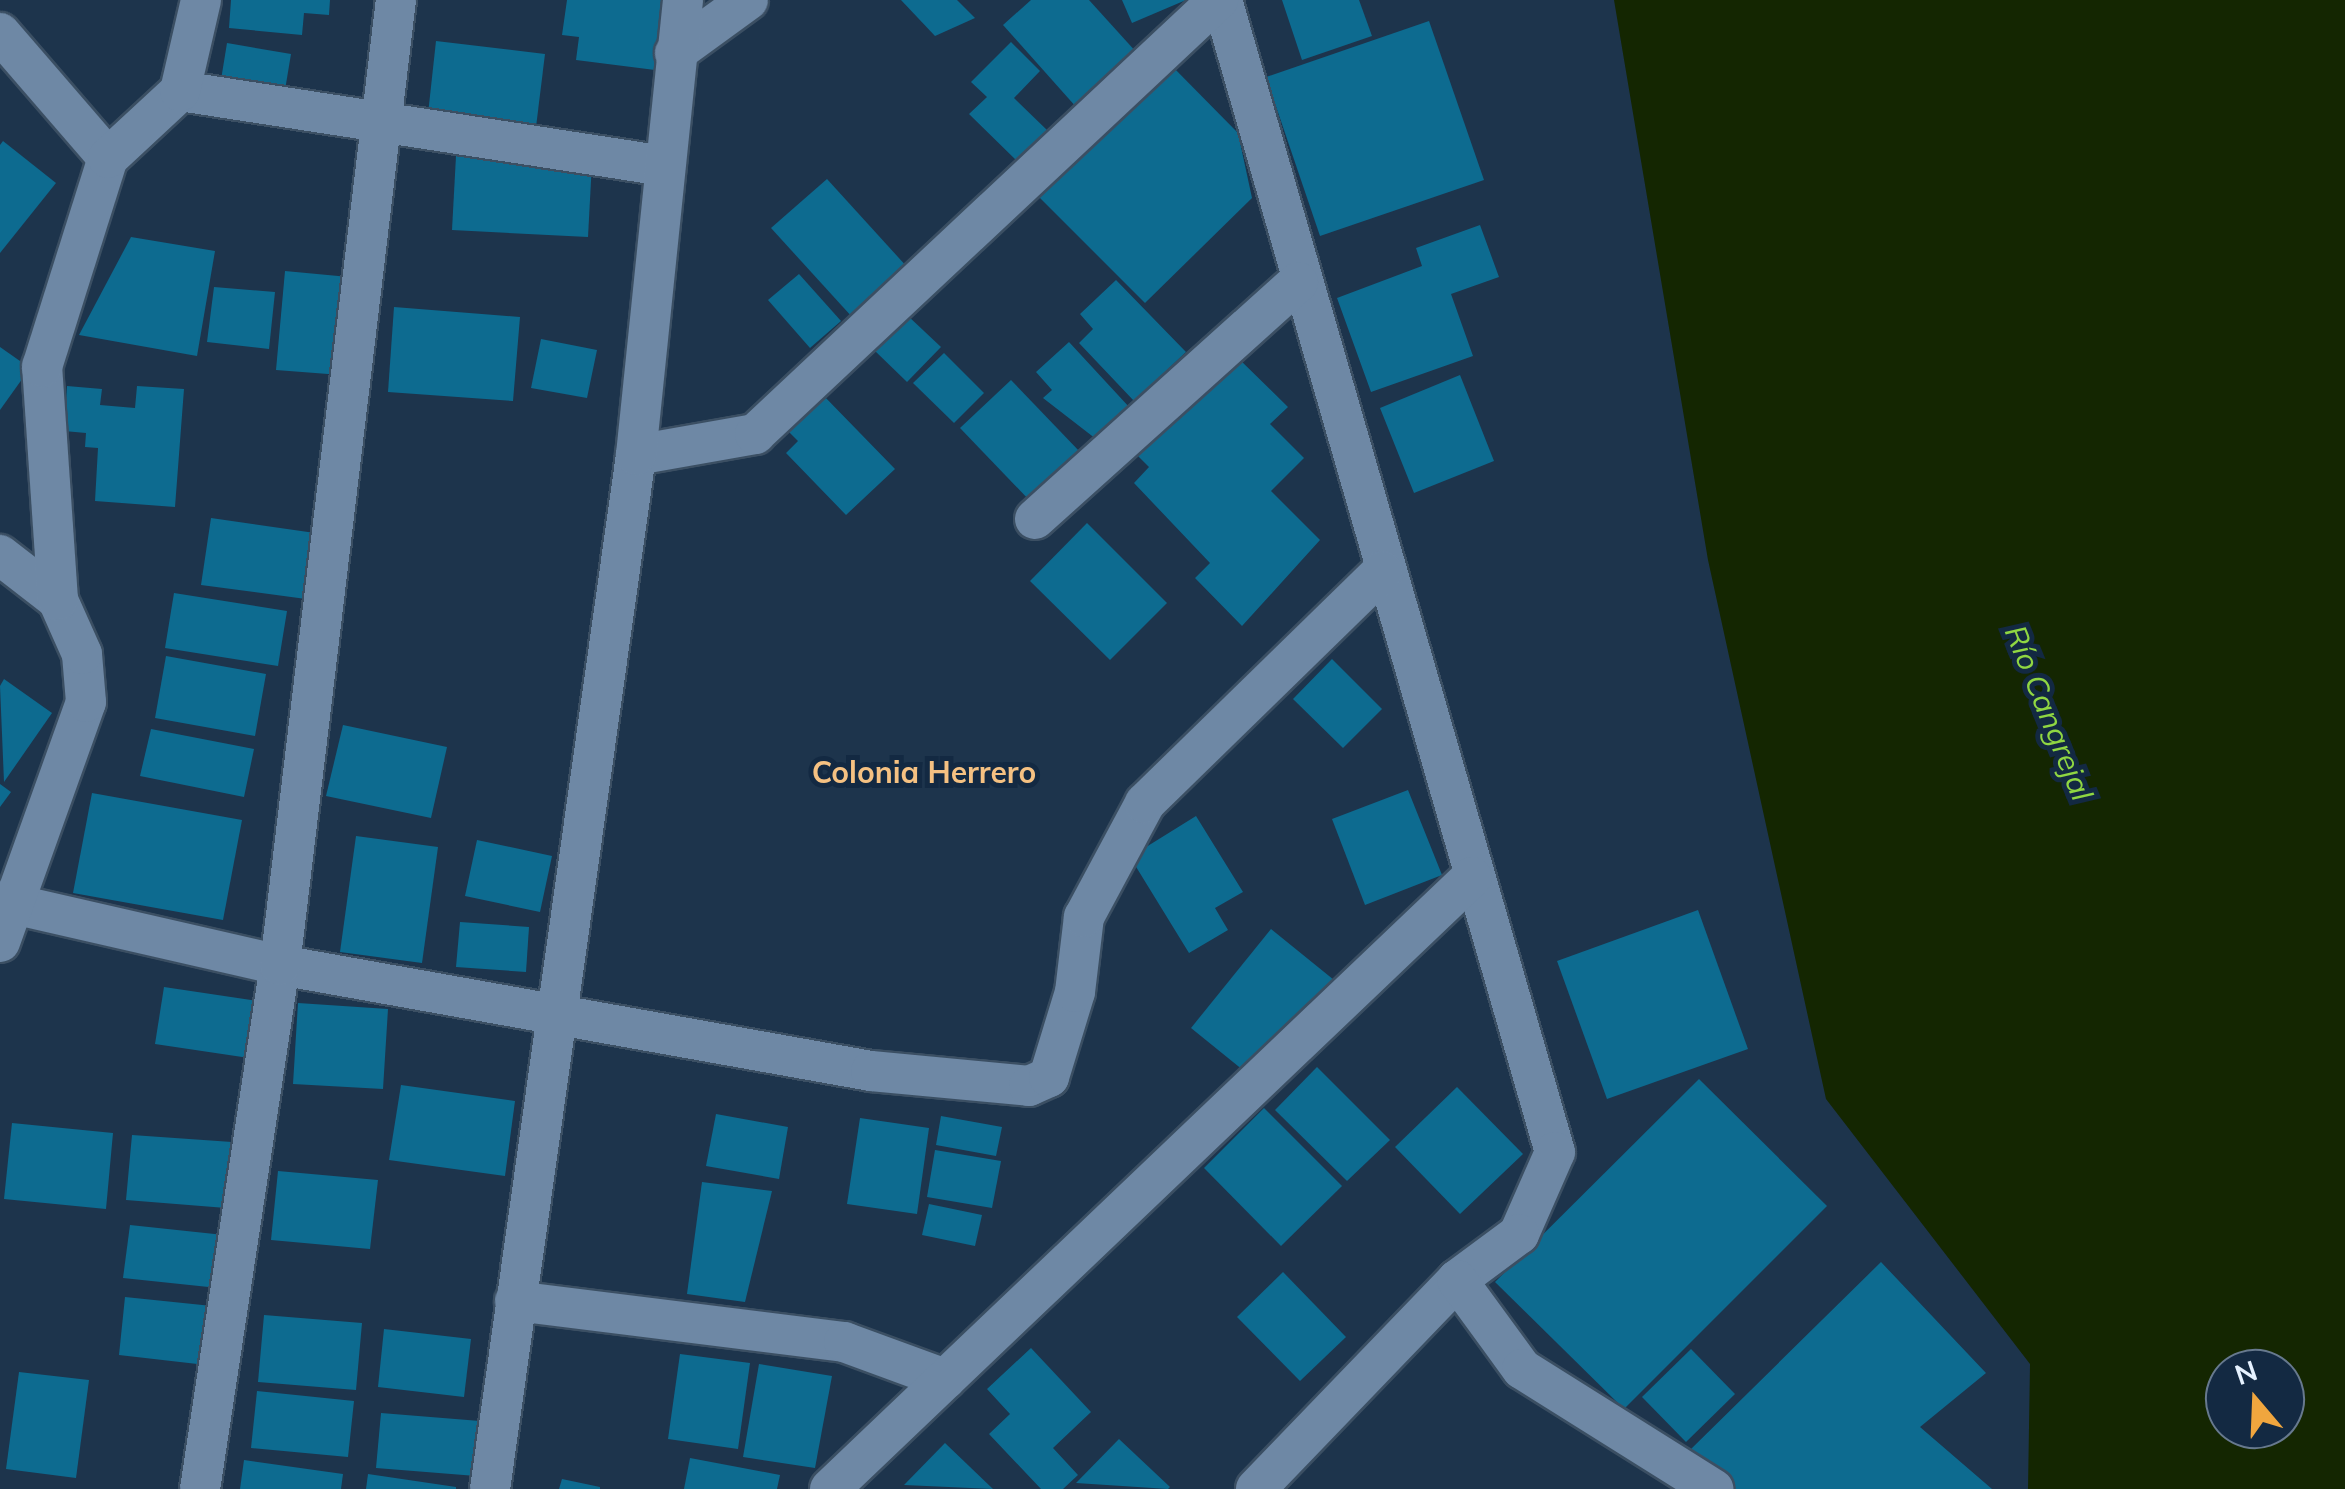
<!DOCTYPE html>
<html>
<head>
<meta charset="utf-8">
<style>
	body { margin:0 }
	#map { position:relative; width:2345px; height:1489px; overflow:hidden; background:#1d344c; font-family:Mulish,sans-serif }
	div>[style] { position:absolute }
	.water>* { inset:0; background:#142601 }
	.building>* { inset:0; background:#0d6b90 }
	.roads { filter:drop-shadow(2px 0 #3b4f63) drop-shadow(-2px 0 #3b4f63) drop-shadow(0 2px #3b4f63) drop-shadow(0 -2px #3b4f63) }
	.street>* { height:40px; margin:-20px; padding:0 20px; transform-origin:20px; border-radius:20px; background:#6e88a5 }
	span { translate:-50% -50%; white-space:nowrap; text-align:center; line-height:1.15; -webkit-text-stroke:10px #132942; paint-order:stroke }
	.water-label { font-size:30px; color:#90d742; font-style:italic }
	.neighbourhood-label { font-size:30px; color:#f5c182; font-weight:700 }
	.north { position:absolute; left:2205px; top:1349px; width:100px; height:100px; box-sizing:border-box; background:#132942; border:2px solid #67798e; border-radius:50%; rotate:341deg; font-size:28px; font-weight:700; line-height:40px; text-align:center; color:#e6f2ff }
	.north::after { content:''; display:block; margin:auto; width:35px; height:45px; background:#f0a63e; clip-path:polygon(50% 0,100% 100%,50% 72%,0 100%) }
</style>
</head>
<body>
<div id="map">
	<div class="water">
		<div style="clip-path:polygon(evenodd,1614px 0,2345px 0,2345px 1489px,2028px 1489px,2030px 1364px,1826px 1099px,1708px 560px,1614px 0,2225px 1369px,2285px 1369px,2285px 1429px,2225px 1429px,2225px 1369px)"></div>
	</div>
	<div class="building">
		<div style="clip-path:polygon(231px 0,330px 0,329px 15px,304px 13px,302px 35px,229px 28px)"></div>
		<div style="clip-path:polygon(567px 0,664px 0,655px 70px,576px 60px,579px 37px,562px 35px)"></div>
		<div style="clip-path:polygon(901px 0,957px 0,975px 18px,935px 36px)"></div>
		<div style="clip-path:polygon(1031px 0,1089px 0,1137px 53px,1077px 108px,1003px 25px)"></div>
		<div style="clip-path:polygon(1122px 0,1186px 0,1132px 23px)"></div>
		<div style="clip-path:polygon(1282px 0,1359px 0,1372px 36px,1302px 60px)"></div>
		<div style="clip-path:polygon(1429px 21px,1484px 180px,1320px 236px,1266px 77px)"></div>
		<div style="clip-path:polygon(436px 41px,545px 54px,536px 127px,428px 114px)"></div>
		<div style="clip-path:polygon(1011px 42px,1040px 71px,1014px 98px,1049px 132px,1018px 162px,969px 114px,987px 97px,971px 82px)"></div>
		<div style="clip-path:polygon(227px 43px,291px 54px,284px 96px,220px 86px)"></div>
		<div style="clip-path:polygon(1168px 62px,1238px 133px,1252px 198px,1145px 303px,1035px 193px)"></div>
		<div style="clip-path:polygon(3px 141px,56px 183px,0 253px,0 145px)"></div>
		<div style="clip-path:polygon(456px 156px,592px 162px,588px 237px,452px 230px)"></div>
		<div style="clip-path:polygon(827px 179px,908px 268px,853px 318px,771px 228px)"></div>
		<div style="clip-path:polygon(1480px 225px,1499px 277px,1451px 294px,1473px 356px,1371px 392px,1337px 298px,1422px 266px,1416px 248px)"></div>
		<div style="clip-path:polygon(131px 237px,215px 251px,197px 356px,79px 335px)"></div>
		<div style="clip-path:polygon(285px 271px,349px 277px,341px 375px,276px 370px)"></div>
		<div style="clip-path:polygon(799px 274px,841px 321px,810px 348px,768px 300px)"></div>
		<div style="clip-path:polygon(1116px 280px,1186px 352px,1134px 401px,1079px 343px,1093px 329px,1080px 314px)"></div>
		<div style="clip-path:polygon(214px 287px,275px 292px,269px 349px,207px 342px)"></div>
		<div style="clip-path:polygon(394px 307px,520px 317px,513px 401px,388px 392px)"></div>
		<div style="clip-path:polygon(907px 315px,941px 347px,907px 382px,873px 349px)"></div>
		<div style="clip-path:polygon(541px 339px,597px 350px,587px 398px,531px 388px)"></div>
		<div style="clip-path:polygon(1069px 342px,1130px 408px,1096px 439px,1043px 398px,1052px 390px,1036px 372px)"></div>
		<div style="clip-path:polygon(0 347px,30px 368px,0 410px)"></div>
		<div style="clip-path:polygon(944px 353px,984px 393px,954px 423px,913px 383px)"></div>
		<div style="clip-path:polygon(1237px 357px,1288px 407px,1270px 424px,1304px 458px,1271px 491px,1320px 540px,1242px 626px,1195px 578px,1210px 563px,1134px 483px,1149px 467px,1138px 456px)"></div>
		<div style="clip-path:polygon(1460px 375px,1494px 461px,1414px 493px,1380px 408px)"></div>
		<div style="clip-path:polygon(1011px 380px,1081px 453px,1031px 502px,960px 428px)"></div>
		<div style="clip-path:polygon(67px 386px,102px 389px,100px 405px,135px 408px,137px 386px,184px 389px,175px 507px,95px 501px,98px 448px,85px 447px,86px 433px,64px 431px)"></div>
		<div style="clip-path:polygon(822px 394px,895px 469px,846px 515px,786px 453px,798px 441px,786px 429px)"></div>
		<div style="clip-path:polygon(211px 518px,315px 533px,306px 599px,201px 585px)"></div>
		<div style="clip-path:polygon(1087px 523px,1167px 603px,1110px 660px,1030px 581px)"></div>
		<div style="clip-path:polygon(174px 593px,287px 611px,278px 666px,165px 648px)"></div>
		<div style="clip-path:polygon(166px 656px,266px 674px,255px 736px,155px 718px)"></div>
		<div style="clip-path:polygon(1332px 659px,1382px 709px,1343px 748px,1293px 699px)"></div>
		<div style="clip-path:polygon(4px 679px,52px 713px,4px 782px,0 686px)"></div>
		<div style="clip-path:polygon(343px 725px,447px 747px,431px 818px,326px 796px)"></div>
		<div style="clip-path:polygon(151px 729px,254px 749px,244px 797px,140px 776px)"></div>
		<div style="clip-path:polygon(0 784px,11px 792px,0 807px)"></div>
		<div style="clip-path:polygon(1408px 790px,1442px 875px,1365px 905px,1332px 819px)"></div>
		<div style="clip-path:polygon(92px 793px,242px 820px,223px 920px,73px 893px)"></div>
		<div style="clip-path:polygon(1196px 816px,1243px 892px,1215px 908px,1228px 930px,1189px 953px,1130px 857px)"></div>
		<div style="clip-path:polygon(356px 836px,438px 847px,422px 963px,340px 952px)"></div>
		<div style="clip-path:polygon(477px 840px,552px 856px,540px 912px,465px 896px)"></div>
		<div style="clip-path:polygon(1698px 910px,1748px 1049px,1607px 1099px,1557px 961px)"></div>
		<div style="clip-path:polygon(460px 922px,529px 927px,526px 972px,456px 967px)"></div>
		<div style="clip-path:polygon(1271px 929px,1334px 980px,1254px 1079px,1191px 1028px)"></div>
		<div style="clip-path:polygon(164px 987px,257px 1001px,249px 1058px,155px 1044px)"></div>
		<div style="clip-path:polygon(298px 1003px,388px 1009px,383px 1089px,293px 1084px)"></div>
		<div style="clip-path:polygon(1317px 1067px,1390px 1140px,1347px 1181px,1275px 1110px)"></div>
		<div style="clip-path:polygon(1699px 1079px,1827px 1206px,1624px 1409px,1495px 1282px)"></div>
		<div style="clip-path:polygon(401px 1085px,515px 1101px,505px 1176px,389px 1160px)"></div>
		<div style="clip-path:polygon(1457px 1087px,1523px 1154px,1460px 1214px,1395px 1147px)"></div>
		<div style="clip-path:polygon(1264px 1108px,1342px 1186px,1281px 1246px,1204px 1168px)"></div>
		<div style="clip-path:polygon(716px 1114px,788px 1127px,779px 1179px,706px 1166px)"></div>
		<div style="clip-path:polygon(941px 1116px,1002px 1127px,996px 1156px,936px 1145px)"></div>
		<div style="clip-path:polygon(860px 1118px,929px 1128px,917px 1214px,847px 1204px)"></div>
		<div style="clip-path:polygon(12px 1123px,113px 1133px,106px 1209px,4px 1199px)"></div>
		<div style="clip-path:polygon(132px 1135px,232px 1142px,226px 1208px,126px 1200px)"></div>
		<div style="clip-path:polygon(935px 1150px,1001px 1161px,992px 1208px,927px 1197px)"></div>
		<div style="clip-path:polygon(278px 1171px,378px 1180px,370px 1249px,271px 1240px)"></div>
		<div style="clip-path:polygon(702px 1182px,772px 1191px,745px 1302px,687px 1294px)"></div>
		<div style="clip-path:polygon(929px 1204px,982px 1215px,975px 1246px,922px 1235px)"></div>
		<div style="clip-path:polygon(130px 1225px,224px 1235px,218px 1288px,123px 1278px)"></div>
		<div style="clip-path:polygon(1881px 1262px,1986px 1373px,1920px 1427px,1992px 1489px,1731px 1489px,1691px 1449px)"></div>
		<div style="clip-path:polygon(1283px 1272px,1346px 1337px,1300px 1381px,1237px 1317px)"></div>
		<div style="clip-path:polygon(125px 1297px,212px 1306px,206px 1365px,119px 1355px)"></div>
		<div style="clip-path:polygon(264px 1315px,362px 1323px,356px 1390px,258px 1382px)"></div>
		<div style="clip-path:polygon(384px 1329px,471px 1339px,464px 1397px,378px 1387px)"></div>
		<div style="clip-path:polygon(1031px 1348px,1091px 1412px,1053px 1448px,1078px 1475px,1063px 1489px,1041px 1489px,989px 1434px,1010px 1414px,987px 1389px)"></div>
		<div style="clip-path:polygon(1691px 1349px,1735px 1394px,1686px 1442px,1642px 1397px)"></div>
		<div style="clip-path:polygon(680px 1354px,750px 1363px,738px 1449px,668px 1439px)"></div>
		<div style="clip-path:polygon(759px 1364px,832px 1376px,815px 1468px,743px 1457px)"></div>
		<div style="clip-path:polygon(19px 1372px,89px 1380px,76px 1478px,6px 1469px)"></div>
		<div style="clip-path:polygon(257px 1391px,354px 1401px,348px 1457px,251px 1448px)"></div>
		<div style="clip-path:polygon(381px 1413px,480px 1421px,476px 1476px,376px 1468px)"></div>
		<div style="clip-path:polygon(1119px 1439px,1170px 1487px,1168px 1489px,1076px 1483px)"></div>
		<div style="clip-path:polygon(945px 1443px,993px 1489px,904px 1485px)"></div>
		<div style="clip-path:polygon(690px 1458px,780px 1475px,777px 1489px,684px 1489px)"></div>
		<div style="clip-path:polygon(244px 1460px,343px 1474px,341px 1489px,240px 1489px)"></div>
		<div style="clip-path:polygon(368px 1474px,456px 1487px,456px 1489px,366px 1489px)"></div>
		<div style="clip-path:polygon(562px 1479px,600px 1487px,600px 1489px,559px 1489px)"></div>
	</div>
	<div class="roads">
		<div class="street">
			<div style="left:1222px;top:0;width:1199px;rotate:73.88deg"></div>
			<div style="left:1555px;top:1152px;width:90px;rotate:113.7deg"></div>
			<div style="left:1519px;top:1234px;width:77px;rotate:143.4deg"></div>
			<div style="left:1457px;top:1280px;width:290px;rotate:133.9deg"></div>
			<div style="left:0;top:33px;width:165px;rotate:49.2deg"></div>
			<div style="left:675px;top:53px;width:90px;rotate:-36deg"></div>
			<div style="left:180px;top:91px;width:486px;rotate:8.8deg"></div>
			<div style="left:636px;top:455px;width:121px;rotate:-10deg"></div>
			<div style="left:755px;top:434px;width:635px;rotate:-43.15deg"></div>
			<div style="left:1035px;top:519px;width:354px;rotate:-42deg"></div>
			<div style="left:0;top:555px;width:73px;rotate:37.8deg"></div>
			<div style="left:0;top:901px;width:287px;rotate:12.9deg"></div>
			<div style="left:280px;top:965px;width:600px;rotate:10.17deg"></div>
			<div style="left:871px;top:1071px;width:159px;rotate:5.4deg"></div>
			<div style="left:1029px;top:1086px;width:22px;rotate:-24deg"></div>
			<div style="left:1049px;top:1077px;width:89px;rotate:-73deg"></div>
			<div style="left:1075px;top:992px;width:76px;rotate:-83.2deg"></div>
			<div style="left:1084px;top:917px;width:129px;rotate:-61.8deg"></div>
			<div style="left:1145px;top:803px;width:332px;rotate:-44.3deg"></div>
			<div style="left:0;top:942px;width:255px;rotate:-70.3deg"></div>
			<div style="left:86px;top:702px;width:48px;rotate:-94.8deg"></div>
			<div style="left:82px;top:654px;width:59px;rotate:-114deg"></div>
			<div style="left:58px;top:600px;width:234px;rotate:-93.9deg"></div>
			<div style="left:42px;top:367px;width:219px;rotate:-72.5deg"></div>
			<div style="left:108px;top:158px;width:98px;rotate:-42.9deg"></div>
			<div style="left:180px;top:91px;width:93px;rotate:-77deg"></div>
			<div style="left:1457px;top:1280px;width:110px;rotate:53.9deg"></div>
			<div style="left:1522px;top:1369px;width:226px;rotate:32.1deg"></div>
			<div style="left:515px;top:1301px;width:332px;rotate:7.1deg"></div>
			<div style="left:844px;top:1342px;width:108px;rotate:20.1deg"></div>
			<div style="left:200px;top:1489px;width:530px;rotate:-81.32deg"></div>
			<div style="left:280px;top:965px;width:972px;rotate:-83.15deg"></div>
			<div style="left:490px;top:1489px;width:1044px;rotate:-81.96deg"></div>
			<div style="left:636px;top:455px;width:457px;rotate:-84.1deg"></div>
			<div style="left:830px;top:1489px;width:887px;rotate:-43.63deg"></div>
		</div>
	</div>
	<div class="water-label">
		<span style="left:2049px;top:713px;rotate:68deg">Río Cangrejal</span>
	</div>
	<div class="neighbourhood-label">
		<span style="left:924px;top:772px">Colonia Herrero</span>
	</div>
	<div class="north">N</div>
</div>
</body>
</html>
